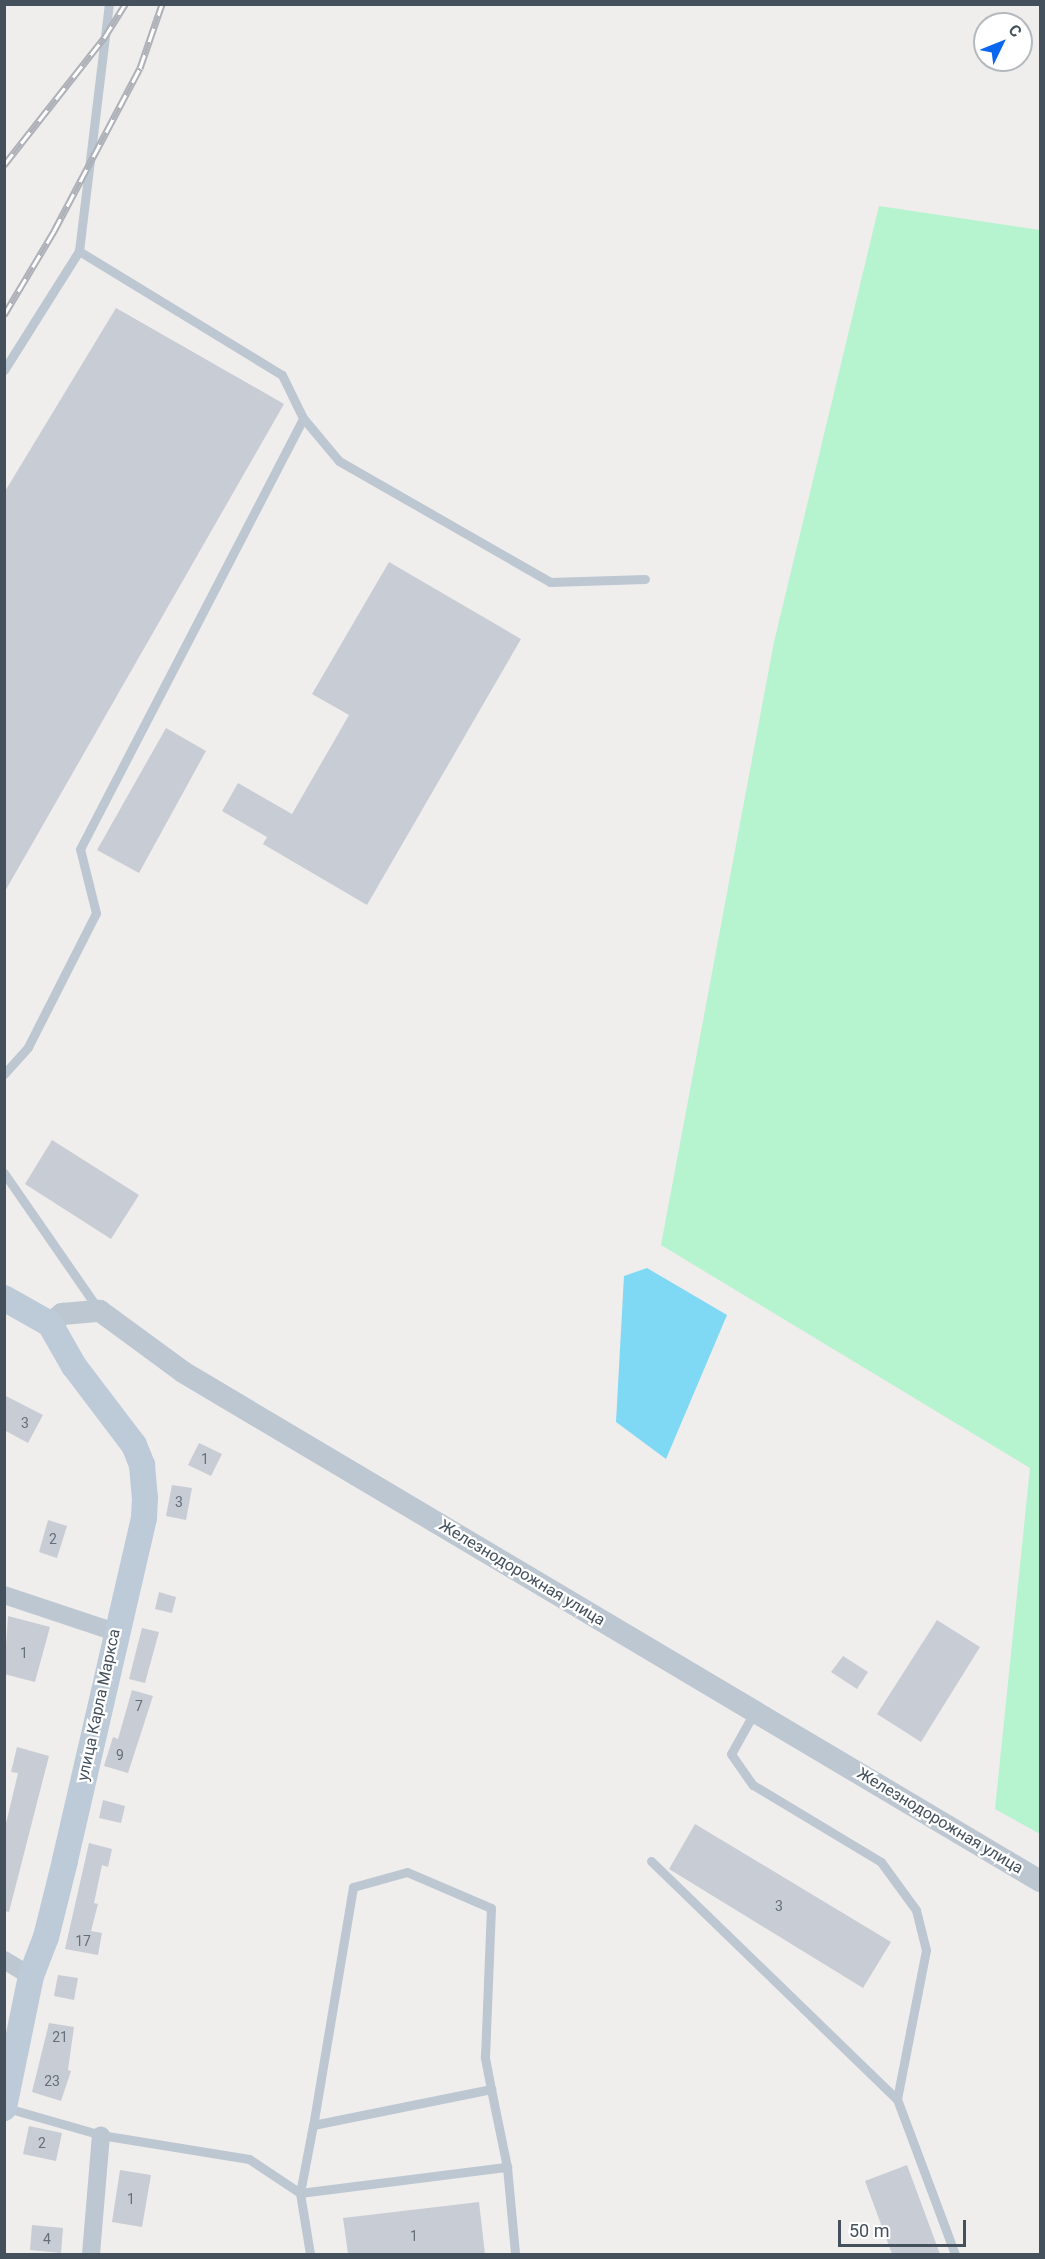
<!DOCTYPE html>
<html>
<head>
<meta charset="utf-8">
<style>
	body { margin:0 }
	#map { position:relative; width:1045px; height:2259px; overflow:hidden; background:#f0eded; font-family:Roboto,sans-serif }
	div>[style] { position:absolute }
	.green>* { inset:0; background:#b6f3cf }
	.water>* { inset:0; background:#7fd8f4 }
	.building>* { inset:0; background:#c8ccd4 }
	.service>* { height:9px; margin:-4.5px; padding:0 4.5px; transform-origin:4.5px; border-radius:4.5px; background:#bcc7d1 }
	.minor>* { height:18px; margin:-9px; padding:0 9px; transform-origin:9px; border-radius:9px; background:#bcc7d1 }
	.tertiary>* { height:22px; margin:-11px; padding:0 11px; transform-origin:11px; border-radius:11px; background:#bcc7d1 }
	.secondary>* { height:26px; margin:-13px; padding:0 13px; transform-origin:13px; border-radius:13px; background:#bdcad8 }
	.rail>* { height:7px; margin-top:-3.5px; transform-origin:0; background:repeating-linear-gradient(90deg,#fff 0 14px,#aeb2b8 0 28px); box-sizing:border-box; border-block:2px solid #aeb2b8 }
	span { translate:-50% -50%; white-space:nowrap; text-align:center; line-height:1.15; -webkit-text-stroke:4.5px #fff; paint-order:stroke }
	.number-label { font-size:14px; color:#656f7a }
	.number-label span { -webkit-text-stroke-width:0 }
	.street-label { font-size:16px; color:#44505c }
	.frame { position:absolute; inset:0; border:6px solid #44505c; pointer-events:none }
	.north { position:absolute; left:973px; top:12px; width:60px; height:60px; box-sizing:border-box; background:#fff; border:2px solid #b4b9be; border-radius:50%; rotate:47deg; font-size:16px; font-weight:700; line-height:24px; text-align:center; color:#44505c }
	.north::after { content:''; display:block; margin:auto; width:21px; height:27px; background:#0966ee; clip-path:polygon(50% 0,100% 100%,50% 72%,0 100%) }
	.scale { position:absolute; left:838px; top:2220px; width:128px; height:27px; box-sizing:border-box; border:3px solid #44505c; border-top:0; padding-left:8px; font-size:18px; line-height:21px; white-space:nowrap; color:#44505c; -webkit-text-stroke:4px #fff; paint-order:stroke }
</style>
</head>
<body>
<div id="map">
	<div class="green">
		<div style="clip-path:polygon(879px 206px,1040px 230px,1040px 1834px,995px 1809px,1030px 1468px,661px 1245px,774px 642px)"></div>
	</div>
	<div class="water">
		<div style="clip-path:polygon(647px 1268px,727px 1315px,666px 1459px,616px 1422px,624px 1276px)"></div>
	</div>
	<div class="building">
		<div style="clip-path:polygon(116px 308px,284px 404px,4px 893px,4px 493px)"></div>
		<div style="clip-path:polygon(389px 562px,521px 639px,367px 905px,263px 844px,267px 837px,222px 811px,238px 783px,292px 814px,349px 715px,312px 694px)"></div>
		<div style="clip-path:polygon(166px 728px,206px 751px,139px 873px,97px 850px)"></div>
		<div style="clip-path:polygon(52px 1140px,139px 1195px,111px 1239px,25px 1184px)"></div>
		<div style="clip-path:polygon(4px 1395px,43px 1415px,28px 1443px,4px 1430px)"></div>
		<div style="clip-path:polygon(199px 1443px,222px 1454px,211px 1476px,188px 1465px)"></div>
		<div style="clip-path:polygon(172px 1485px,192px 1488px,186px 1520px,166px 1516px)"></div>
		<div style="clip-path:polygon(48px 1520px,67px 1526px,57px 1558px,39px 1552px)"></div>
		<div style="clip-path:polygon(159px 1592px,176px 1597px,172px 1613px,155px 1609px)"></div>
		<div style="clip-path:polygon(8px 1616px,50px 1627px,35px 1682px,4px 1674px)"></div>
		<div style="clip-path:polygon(937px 1620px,980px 1647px,921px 1742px,877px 1714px)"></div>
		<div style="clip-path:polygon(142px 1628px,159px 1632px,145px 1683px,129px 1679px)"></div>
		<div style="clip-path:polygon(843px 1656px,868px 1672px,857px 1689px,831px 1672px)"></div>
		<div style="clip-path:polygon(132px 1690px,153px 1696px,128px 1773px,104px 1766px,113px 1737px,118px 1739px)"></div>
		<div style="clip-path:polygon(17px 1747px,49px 1756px,9px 1912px,4px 1911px,4px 1832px,18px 1773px,11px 1772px)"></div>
		<div style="clip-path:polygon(103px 1800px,125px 1806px,121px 1823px,99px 1818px)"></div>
		<div style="clip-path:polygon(695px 1824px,891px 1942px,863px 1988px,669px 1869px)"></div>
		<div style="clip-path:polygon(89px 1843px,112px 1849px,108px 1867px,102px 1865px,94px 1903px,98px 1904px,91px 1931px,102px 1933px,98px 1955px,65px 1949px)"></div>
		<div style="clip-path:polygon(58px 1975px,78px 1978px,74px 2000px,54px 1996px)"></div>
		<div style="clip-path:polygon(49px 2023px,74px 2027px,68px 2070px,71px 2071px,61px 2101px,32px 2092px)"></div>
		<div style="clip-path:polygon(29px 2126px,62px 2133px,56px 2161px,23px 2154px)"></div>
		<div style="clip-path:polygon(907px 2165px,940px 2254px,892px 2254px,865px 2181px)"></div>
		<div style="clip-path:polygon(120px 2170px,151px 2175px,142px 2227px,112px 2222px)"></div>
		<div style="clip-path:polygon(479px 2202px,485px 2254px,348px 2254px,343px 2218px)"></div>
		<div style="clip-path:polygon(32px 2225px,63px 2228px,61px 2253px,30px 2250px)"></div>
	</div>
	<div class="service">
		<div style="left:4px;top:370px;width:141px;rotate:-57.8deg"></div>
		<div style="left:79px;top:251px;width:249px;rotate:-83.1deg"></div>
		<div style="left:303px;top:418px;width:56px;rotate:50.1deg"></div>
		<div style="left:339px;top:461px;width:243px;rotate:29.8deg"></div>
		<div style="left:550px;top:582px;width:95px;rotate:-1.8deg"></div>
		<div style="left:4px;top:1074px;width:36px;rotate:-48deg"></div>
		<div style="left:28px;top:1047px;width:150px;rotate:-63.1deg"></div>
		<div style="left:96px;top:913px;width:66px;rotate:-104deg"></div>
		<div style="left:80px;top:849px;width:485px;rotate:-62.6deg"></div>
		<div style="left:303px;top:418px;width:48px;rotate:-116deg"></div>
		<div style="left:282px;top:375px;width:238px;rotate:-148.6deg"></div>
		<div style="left:4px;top:1173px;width:165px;rotate:55.3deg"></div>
		<div style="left:755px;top:1711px;width:49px;rotate:119.2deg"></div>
		<div style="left:731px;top:1754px;width:38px;rotate:55deg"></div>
		<div style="left:753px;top:1785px;width:149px;rotate:31deg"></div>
		<div style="left:881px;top:1862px;width:59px;rotate:53.9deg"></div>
		<div style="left:916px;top:1910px;width:41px;rotate:76deg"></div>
		<div style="left:926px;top:1950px;width:152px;rotate:101deg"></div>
		<div style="left:651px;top:1861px;width:342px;rotate:44.1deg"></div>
		<div style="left:897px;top:2099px;width:165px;rotate:69.5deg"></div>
		<div style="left:7px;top:2108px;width:98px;rotate:16deg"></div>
		<div style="left:101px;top:2135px;width:150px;rotate:9.2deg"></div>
		<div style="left:249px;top:2159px;width:61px;rotate:33.7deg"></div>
		<div style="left:300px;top:2193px;width:209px;rotate:-7.2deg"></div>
		<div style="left:507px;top:2167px;width:80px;rotate:-101.6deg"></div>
		<div style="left:491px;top:2089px;width:33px;rotate:-101deg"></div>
		<div style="left:485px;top:2057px;width:149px;rotate:-87.7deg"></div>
		<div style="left:491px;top:1908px;width:91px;rotate:-156.8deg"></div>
		<div style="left:407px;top:1872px;width:56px;rotate:164.5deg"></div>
		<div style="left:353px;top:1887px;width:241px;rotate:99.5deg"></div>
		<div style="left:313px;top:2125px;width:182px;rotate:-11.4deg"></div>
		<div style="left:507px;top:2167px;width:87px;rotate:84.7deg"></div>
		<div style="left:310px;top:2254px;width:62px;rotate:-99.3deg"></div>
		<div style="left:300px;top:2193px;width:69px;rotate:-79.2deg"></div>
	</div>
	<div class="minor">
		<div style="left:4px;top:1595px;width:117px;rotate:18.4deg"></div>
		<div style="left:4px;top:1960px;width:31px;rotate:31deg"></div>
		<div style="left:91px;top:2254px;width:119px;rotate:-85.2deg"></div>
	</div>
	<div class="tertiary">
		<div style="left:50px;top:1324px;width:16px;rotate:-40deg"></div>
		<div style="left:62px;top:1314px;width:38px;rotate:-5deg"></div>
		<div style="left:100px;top:1311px;width:103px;rotate:36.3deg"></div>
		<div style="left:183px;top:1372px;width:997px;rotate:30.71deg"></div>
	</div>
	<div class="secondary">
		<div style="left:4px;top:1298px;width:53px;rotate:29.5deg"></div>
		<div style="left:50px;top:1324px;width:48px;rotate:60.3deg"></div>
		<div style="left:74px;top:1366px;width:99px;rotate:52.8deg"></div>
		<div style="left:134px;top:1445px;width:22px;rotate:68deg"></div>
		<div style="left:142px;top:1465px;width:33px;rotate:85deg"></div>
		<div style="left:145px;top:1498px;width:20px;rotate:93deg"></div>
		<div style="left:144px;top:1518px;width:352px;rotate:103deg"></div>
		<div style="left:65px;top:1861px;width:78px;rotate:104deg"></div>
		<div style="left:46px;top:1937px;width:42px;rotate:111deg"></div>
		<div style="left:31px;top:1976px;width:135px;rotate:101.6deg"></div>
	</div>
	<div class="rail">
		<div style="left:4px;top:165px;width:162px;rotate:-51.8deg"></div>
		<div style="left:104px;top:38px;width:40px;rotate:-58deg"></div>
		<div style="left:4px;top:315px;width:98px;rotate:-59.2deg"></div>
		<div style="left:54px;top:231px;width:184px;rotate:-62.2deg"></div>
		<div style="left:140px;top:68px;width:68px;rotate:-71deg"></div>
	</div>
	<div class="number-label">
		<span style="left:25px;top:1423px">3</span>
		<span style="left:205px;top:1459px">1</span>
		<span style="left:179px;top:1502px">3</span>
		<span style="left:53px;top:1539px">2</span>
		<span style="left:24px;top:1653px">1</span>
		<span style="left:139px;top:1706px">7</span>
		<span style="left:120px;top:1755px">9</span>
		<span style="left:779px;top:1906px">3</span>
		<span style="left:83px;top:1941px">17</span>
		<span style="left:60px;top:2037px">21</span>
		<span style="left:52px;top:2081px">23</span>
		<span style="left:42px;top:2143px">2</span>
		<span style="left:131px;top:2199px">1</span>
		<span style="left:414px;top:2236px">1</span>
		<span style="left:47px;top:2239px">4</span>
	</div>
	<div class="street-label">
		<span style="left:522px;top:1573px;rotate:31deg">Железнодорожная улица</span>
		<span style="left:99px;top:1705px;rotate:-78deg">улица Карла Маркса</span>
		<span style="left:940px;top:1821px;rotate:31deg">Железнодорожная улица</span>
	</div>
	<div class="frame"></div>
	<div class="north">С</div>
	<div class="scale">50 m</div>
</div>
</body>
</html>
